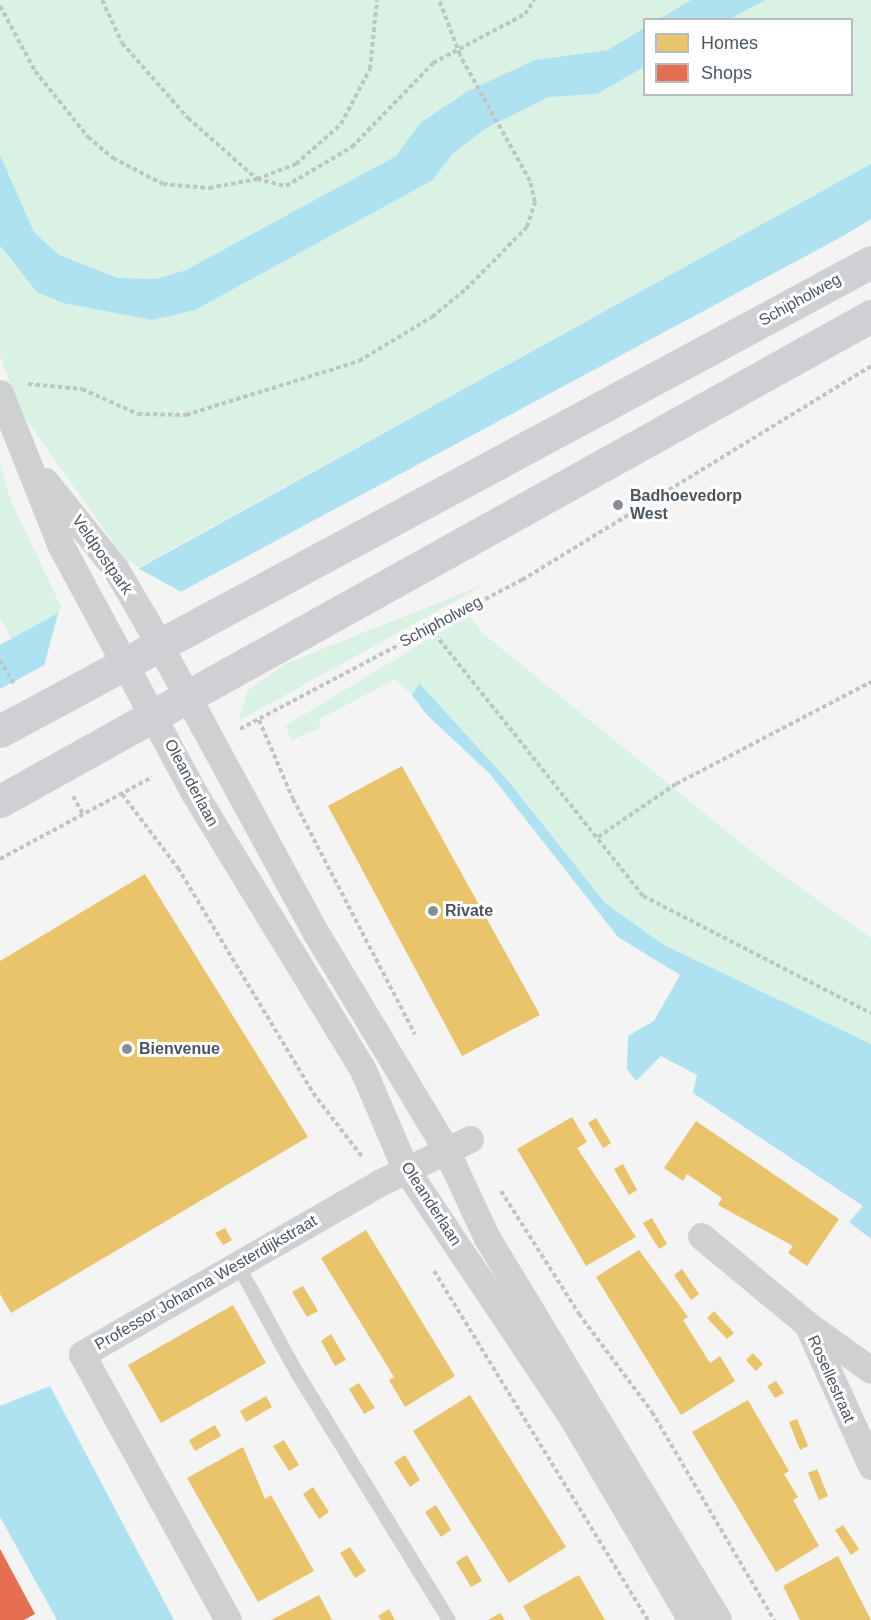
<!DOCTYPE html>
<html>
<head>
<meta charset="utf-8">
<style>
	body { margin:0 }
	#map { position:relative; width:871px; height:1620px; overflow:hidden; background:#f4f4f4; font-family:Helvetica,sans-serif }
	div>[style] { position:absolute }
	.green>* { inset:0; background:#d9f2e3 }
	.water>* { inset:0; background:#aee2f0 }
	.pier>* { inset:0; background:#f4f4f4 }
	.homes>* { inset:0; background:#e9c46a }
	.shops>* { inset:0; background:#e76f51 }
	.path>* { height:4px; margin-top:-2px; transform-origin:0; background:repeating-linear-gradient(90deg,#bcc7c4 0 4.5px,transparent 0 7.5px) }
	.lane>* { height:14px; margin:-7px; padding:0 7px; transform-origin:7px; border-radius:7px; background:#ced0d2 }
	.street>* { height:27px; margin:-13.5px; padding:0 13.5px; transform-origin:13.5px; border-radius:13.5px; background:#ced0d2 }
	.secondary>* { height:33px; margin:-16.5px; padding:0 16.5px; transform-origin:16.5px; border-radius:16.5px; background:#ced0d4 }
	.dots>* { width:16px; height:16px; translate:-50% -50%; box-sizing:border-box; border:3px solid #fff; border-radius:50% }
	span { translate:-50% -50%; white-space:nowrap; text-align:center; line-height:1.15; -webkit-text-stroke:6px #fff; paint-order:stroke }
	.street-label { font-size:16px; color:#4a5661 }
	.poi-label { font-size:16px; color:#4a5661; font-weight:700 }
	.left { translate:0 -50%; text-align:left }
	.legend { position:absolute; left:643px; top:18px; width:210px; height:78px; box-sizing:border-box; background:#fff; border:2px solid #b7bbc0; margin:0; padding:8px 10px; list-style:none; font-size:18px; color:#4a5661 }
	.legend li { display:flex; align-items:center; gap:12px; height:30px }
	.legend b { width:30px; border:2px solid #b7bbc0 }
</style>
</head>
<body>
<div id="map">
	<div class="green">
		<div style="clip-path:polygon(0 0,691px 0,659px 19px,644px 20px,644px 28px,608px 50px,535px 60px,420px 123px,396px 156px,186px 270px,156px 279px,118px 278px,59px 255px,34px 232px,17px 202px,0 155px)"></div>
		<div style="clip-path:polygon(765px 0,871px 0,871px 164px,139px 567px,126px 560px,20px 411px,0 355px,0 246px,8px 259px,63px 303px,152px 320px,195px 310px,433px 180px,453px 153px,488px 127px,549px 97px,597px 94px,644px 67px,644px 94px,852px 94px,852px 20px,730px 19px)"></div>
		<div style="clip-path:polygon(0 463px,11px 501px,63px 611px,11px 639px,0 617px)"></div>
		<div style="clip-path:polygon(488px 583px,238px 721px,248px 690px,287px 663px)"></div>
		<div style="clip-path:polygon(469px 615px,482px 633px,766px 863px,871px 938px,871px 1044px,664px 945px,606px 904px,506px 777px,419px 683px,412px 695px,395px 679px,318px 720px,322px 727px,292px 740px,285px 726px)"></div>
	</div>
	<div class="water">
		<div style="clip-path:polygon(691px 0,765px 0,730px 19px,659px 19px)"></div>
		<div style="clip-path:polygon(644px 28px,644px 67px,597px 94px,549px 97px,488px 127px,453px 153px,433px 180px,195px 310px,152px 320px,63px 303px,37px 292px,0 246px,0 155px,34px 232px,59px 255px,118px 278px,156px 279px,186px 270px,396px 156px,420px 123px,468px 91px,535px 60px,608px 50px)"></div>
		<div style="clip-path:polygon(871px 164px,871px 219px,845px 235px,0 689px,0 645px)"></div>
		<div style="clip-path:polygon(419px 683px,506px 778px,606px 904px,664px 945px,871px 1044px,871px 1239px,849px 1222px,863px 1206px,693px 1093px,697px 1075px,661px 1056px,636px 1081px,627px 1069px,628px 1036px,654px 1021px,680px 975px,618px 937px,490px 774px,427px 715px,412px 695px)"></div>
		<div style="clip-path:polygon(50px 1386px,174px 1620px,57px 1620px,0 1517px,0 1406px)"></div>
	</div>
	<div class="pier">
		<div style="clip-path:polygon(134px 566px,185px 594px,43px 670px,59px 610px)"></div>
	</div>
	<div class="homes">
		<div style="clip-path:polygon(402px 766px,540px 1015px,462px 1056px,328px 806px)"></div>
		<div style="clip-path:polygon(145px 874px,308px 1137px,11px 1313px,0 1294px,0 961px)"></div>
		<div style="clip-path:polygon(572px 1117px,587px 1142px,577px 1148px,636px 1237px,586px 1266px,517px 1149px)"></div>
		<div style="clip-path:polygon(596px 1118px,611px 1143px,603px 1148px,588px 1123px)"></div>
		<div style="clip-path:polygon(696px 1121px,839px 1219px,807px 1266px,788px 1253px,793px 1246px,718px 1205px,722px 1198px,687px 1174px,683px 1181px,664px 1168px)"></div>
		<div style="clip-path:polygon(623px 1164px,637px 1190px,629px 1195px,614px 1169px)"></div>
		<div style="clip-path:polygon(652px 1218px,667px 1244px,659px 1249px,643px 1223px)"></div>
		<div style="clip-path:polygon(225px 1228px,232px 1240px,223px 1245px,215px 1233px)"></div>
		<div style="clip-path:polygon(366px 1230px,455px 1376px,405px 1407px,389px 1380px,394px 1377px,321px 1258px)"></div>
		<div style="clip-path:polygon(639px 1250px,688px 1317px,683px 1320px,710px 1363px,720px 1356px,735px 1381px,681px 1415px,596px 1277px)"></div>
		<div style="clip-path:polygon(682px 1269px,699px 1294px,691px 1300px,674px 1275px)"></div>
		<div style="clip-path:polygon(303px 1286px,318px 1311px,307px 1317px,292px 1292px)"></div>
		<div style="clip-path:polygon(233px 1305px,266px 1363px,161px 1423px,128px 1365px)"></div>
		<div style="clip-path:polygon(714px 1311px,734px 1333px,727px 1339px,707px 1318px)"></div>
		<div style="clip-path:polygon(331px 1334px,346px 1360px,335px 1366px,321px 1341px)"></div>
		<div style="clip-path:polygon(753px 1353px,763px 1364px,756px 1371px,746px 1360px)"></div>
		<div style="clip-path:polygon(776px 1381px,784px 1393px,775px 1398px,767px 1386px)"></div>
		<div style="clip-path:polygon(359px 1383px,375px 1408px,364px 1414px,349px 1389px)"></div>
		<div style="clip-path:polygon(470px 1395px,566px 1547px,509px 1583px,413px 1431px)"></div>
		<div style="clip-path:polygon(266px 1396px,272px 1407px,246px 1422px,240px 1411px)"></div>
		<div style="clip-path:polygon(748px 1400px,789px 1471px,784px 1474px,798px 1497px,793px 1500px,819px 1546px,776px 1572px,692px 1432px)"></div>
		<div style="clip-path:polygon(797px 1419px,808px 1446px,800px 1450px,789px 1422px)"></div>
		<div style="clip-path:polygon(215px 1425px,221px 1436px,195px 1451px,189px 1440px)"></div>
		<div style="clip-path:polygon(284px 1440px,299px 1465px,289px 1471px,273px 1446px)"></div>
		<div style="clip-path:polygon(243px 1447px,265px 1499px,271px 1495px,314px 1571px,258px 1602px,187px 1478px)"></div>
		<div style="clip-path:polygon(405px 1455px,420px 1480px,410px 1487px,394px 1462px)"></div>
		<div style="clip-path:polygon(817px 1469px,828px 1496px,819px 1500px,808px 1473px)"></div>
		<div style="clip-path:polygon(313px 1487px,329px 1512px,319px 1519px,303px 1494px)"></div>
		<div style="clip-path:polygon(436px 1505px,451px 1530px,441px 1537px,425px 1512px)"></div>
		<div style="clip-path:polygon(843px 1525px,859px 1549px,851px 1555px,835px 1530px)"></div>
		<div style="clip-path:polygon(350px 1547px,366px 1571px,355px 1578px,340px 1553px)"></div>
		<div style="clip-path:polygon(467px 1555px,482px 1581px,471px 1587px,456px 1562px)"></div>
		<div style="clip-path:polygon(838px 1556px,871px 1620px,800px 1620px,783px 1586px)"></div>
		<div style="clip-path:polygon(579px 1575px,605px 1620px,531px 1620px,523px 1606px)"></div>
		<div style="clip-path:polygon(319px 1595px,332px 1620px,271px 1620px)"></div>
		<div style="clip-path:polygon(389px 1609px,395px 1620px,381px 1620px,378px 1616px)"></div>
		<div style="clip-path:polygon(500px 1613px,505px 1620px,488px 1620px)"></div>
	</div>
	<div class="shops">
		<div style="clip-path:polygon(0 1549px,35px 1614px,24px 1620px,0 1620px)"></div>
	</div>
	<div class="path">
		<div style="left:102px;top:0;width:47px;rotate:65.1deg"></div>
		<div style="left:122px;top:43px;width:100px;rotate:48.7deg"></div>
		<div style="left:188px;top:118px;width:92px;rotate:41.5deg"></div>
		<div style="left:257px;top:179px;width:30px;rotate:14deg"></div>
		<div style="left:286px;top:186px;width:77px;rotate:-30.6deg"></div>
		<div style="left:352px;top:147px;width:117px;rotate:-46deg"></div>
		<div style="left:433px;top:63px;width:104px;rotate:-28deg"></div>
		<div style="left:525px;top:14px;width:17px;rotate:-57deg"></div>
		<div style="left:0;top:6px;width:74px;rotate:61.7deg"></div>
		<div style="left:35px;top:71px;width:85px;rotate:51.2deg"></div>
		<div style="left:88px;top:137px;width:33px;rotate:40deg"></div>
		<div style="left:113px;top:158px;width:56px;rotate:27.5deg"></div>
		<div style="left:163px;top:184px;width:46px;rotate:5deg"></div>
		<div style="left:209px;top:188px;width:49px;rotate:-10.6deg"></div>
		<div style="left:257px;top:179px;width:42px;rotate:-21deg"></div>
		<div style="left:296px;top:164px;width:60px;rotate:-41.6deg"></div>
		<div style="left:341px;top:124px;width:62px;rotate:-62.2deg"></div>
		<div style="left:370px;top:69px;width:69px;rotate:-84.2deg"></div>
		<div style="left:28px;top:384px;width:54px;rotate:5.3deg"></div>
		<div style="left:82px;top:389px;width:61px;rotate:24.1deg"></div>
		<div style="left:138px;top:414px;width:48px;rotate:1.2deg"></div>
		<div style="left:186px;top:415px;width:181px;rotate:-17.3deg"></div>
		<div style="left:359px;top:361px;width:85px;rotate:-31.1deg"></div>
		<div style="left:432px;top:317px;width:44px;rotate:-39.5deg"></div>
		<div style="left:466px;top:289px;width:87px;rotate:-45.5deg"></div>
		<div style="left:527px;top:227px;width:26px;rotate:-72deg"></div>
		<div style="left:535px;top:202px;width:22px;rotate:-103deg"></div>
		<div style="left:530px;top:181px;width:144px;rotate:-119.1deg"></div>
		<div style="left:460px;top:55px;width:59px;rotate:-110.9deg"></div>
		<div style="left:430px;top:628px;width:342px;rotate:51.5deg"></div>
		<div style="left:643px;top:896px;width:256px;rotate:27.2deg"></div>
		<div style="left:0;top:660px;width:30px;rotate:60deg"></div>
		<div style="left:259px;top:720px;width:86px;rotate:66.7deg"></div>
		<div style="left:293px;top:799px;width:265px;rotate:62.6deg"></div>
		<div style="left:240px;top:729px;width:319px;rotate:-27.9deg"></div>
		<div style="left:522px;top:580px;width:409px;rotate:-31.5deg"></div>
		<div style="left:122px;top:794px;width:93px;rotate:52.9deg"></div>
		<div style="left:178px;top:868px;width:262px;rotate:59deg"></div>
		<div style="left:313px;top:1093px;width:82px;rotate:52.4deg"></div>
		<div style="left:73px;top:796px;width:21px;rotate:61deg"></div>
		<div style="left:598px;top:837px;width:94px;rotate:-34.2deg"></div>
		<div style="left:676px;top:784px;width:220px;rotate:-27.6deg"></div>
		<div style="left:0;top:859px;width:173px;rotate:-28.3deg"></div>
		<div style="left:501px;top:1191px;width:146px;rotate:57.6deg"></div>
		<div style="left:579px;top:1314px;width:122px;rotate:53.3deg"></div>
		<div style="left:652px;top:1412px;width:241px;rotate:59.6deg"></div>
		<div style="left:434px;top:1271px;width:409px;rotate:58.5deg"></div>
	</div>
	<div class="lane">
		<div style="left:239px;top:1267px;width:121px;rotate:61.3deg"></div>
		<div style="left:297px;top:1373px;width:290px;rotate:58.4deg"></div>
	</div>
	<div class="street">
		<div style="left:0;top:393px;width:162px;rotate:68.3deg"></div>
		<div style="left:60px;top:544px;width:283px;rotate:61.7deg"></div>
		<div style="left:194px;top:793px;width:324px;rotate:58.6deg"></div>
		<div style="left:363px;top:1070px;width:107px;rotate:66.8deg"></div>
		<div style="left:405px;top:1168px;width:298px;rotate:56.2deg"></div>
		<div style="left:571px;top:1416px;width:237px;rotate:59.5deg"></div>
		<div style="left:45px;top:481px;width:112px;rotate:51.2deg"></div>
		<div style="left:115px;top:568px;width:65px;rotate:59.5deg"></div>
		<div style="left:148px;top:624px;width:352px;rotate:61.5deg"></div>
		<div style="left:316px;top:933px;width:251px;rotate:59deg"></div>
		<div style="left:445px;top:1148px;width:99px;rotate:65deg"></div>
		<div style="left:487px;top:1238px;width:446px;rotate:58.8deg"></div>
		<div style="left:701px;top:1236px;width:138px;rotate:39.7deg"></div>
		<div style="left:807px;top:1324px;width:156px;rotate:65.7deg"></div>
		<div style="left:808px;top:1325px;width:77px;rotate:35.5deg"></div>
		<div style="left:228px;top:1620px;width:303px;rotate:-118.8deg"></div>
		<div style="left:82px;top:1354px;width:343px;rotate:-29.9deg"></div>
		<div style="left:379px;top:1183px;width:101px;rotate:-25.8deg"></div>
	</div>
	<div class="secondary">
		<div style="left:0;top:731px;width:989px;rotate:-28.3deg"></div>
		<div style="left:0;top:801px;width:997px;rotate:-29.11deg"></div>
	</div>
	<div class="dots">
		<div style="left:618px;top:505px;background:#868d94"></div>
		<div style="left:433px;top:911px;background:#868d94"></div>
		<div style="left:127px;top:1049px;background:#868d94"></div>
	</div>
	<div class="street-label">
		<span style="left:800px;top:300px;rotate:-29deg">Schipholweg</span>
		<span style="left:102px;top:555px;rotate:55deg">Veldpostpark</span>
		<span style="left:441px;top:622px;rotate:-28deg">Schipholweg</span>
		<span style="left:191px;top:783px;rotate:62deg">Oleanderlaan</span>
		<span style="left:431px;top:1204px;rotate:57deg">Oleanderlaan</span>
		<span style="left:206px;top:1283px;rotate:-30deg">Professor Johanna Westerdijkstraat</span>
		<span style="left:831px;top:1379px;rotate:66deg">Rosellestraat</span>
	</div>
	<div class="poi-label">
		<span class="left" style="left:630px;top:505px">Badhoevedorp<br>West</span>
		<span class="left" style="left:445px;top:911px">Rivate</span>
		<span class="left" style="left:139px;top:1049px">Bienvenue</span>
	</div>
	<ul class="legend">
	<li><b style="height:16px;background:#e9c46a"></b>Homes</li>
	<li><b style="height:16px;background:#e76f51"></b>Shops</li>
	</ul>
</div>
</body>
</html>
